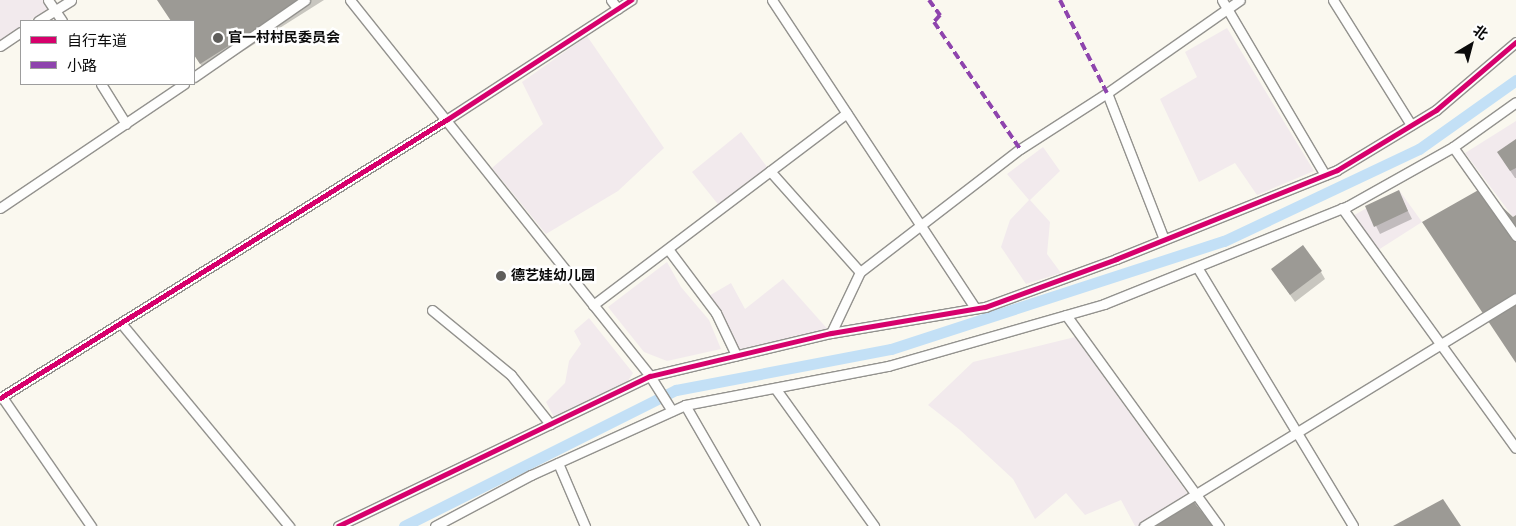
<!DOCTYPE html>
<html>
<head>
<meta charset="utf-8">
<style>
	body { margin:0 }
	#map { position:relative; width:1516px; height:526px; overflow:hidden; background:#faf8ef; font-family:"Times New Roman","Noto Sans SC",serif }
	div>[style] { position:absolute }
	.industrial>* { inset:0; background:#f2eaed }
	.shadow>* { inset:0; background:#0003 }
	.canal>* { height:11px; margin:-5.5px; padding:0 5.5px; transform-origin:5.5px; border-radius:5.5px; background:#c3e0f6 }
	.building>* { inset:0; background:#9c9a95 }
	.roads { filter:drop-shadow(1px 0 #93928e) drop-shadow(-1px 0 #93928e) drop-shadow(0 1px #93928e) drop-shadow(0 -1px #93928e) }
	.street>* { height:9px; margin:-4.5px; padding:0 4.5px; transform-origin:4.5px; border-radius:4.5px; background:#fefefd }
	.quiet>* { height:4px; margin-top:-2px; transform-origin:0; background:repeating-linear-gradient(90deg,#8e44ad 0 8px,transparent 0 12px) }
	.cycleway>* { height:5px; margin:-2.5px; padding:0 2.5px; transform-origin:2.5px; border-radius:2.5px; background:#d6006c }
	.dots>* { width:14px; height:14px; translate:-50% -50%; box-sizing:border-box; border:2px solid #fff; border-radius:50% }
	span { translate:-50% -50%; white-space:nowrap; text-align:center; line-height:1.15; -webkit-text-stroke:5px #fff; paint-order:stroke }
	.poi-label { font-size:14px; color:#0b0b0b; font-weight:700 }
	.left { translate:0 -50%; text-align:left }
	.legend { position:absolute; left:20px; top:20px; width:175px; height:65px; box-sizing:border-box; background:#fff; border:1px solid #9d9d9d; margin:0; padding:6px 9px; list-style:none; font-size:15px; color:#0b0b0b }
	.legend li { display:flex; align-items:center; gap:10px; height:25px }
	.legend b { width:25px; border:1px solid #9d9d9d }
	.north { position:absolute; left:1446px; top:20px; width:50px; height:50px; -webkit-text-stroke:4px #fff; paint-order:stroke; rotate:37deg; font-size:14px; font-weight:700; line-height:20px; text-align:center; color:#0b0b0b }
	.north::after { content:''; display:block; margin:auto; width:18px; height:22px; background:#0b0b0b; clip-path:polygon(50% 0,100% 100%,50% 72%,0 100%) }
</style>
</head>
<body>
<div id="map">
	<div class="industrial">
		<div style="clip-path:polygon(0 0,48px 0,53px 6px,29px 21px,21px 21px,21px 26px,0 40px)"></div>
		<div style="clip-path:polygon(1227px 28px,1314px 171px,1257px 195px,1235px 163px,1199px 182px,1160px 99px,1197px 77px,1185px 52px)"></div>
		<div style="clip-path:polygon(587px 36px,664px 148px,618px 191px,546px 234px,492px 168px,543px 124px,522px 82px)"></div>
		<div style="clip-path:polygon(1516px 121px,1516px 215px,1513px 217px,1465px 153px)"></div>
		<div style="clip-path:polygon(741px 132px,770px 171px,721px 208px,692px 172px)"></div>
		<div style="clip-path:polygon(1043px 147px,1060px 171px,1030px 200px,1050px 222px,1047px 254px,1061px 273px,1026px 284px,1001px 247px,1010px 220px,1029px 200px,1007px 174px)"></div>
		<div style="clip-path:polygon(1399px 190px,1422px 222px,1375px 252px,1349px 218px)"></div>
		<div style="clip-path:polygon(667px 262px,681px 287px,709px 320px,721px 349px,667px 361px,644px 352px,608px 307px)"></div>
		<div style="clip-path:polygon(783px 279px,831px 333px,736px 355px,707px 297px,731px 283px,745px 309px)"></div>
		<div style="clip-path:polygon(589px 318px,633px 373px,623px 389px,556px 421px,546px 402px,565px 383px,569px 361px,581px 344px,574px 331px)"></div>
		<div style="clip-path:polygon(1075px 337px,1190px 497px,1144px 526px,1135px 526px,1121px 500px,1085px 515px,1066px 493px,1035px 519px,1013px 479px,960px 430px,928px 405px,973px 362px)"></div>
	</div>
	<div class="shadow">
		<div style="clip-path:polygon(158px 0,324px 0,207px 74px,194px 54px,194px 21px,172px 21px)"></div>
		<div style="clip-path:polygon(1516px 140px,1516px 178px,1515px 178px,1503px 160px)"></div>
		<div style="clip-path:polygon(1402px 199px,1412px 219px,1380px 234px,1376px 226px)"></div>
		<div style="clip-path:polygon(1272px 269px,1321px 272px,1325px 279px,1295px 302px)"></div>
	</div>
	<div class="canal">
		<div style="left:404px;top:526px;width:304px;rotate:-26.6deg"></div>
		<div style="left:676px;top:390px;width:219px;rotate:-10.8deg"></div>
		<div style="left:891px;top:349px;width:350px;rotate:-18deg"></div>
		<div style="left:1224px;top:241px;width:216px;rotate:-25.3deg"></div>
		<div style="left:1419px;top:149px;width:119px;rotate:-35.4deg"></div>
	</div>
	<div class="building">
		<div style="clip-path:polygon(157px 0,302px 0,200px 64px,194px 55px,194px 21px,171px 21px)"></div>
		<div style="clip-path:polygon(1516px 139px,1516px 168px,1510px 171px,1497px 152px)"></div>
		<div style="clip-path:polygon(1482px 188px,1513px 217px,1516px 215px,1516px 363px,1422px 222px)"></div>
		<div style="clip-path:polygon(1399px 190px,1408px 211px,1374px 227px,1365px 206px)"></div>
		<div style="clip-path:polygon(1303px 245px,1322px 271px,1290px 295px,1271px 269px)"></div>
		<div style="clip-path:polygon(1190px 497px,1213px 526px,1144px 526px)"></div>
		<div style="clip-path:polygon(1443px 499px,1461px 526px,1393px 526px)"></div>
	</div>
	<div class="roads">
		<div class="street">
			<div style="left:48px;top:0;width:25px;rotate:56deg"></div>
			<div style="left:350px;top:0;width:481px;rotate:51.4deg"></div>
			<div style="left:650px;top:376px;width:41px;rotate:57.8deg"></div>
			<div style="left:611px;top:0;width:11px;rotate:52deg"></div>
			<div style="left:772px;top:0;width:369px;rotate:56.6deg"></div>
			<div style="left:1222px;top:0;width:203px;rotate:59.5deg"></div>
			<div style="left:1333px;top:0;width:147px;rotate:58deg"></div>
			<div style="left:38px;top:21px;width:39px;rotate:-32deg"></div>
			<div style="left:0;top:46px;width:25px;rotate:-34deg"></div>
			<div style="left:194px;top:77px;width:135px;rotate:-34.7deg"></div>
			<div style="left:101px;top:84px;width:47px;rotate:58deg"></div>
			<div style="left:1107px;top:93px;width:157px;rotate:68.7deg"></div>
			<div style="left:1453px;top:147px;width:109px;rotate:54.7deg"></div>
			<div style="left:770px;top:171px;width:135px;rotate:48.3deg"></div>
			<div style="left:0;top:208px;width:222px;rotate:-34deg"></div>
			<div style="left:1342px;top:208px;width:296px;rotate:54.1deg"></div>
			<div style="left:668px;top:249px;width:80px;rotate:53.1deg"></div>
			<div style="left:716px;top:313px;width:47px;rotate:64.5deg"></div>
			<div style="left:1197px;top:267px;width:302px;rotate:58.9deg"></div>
			<div style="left:593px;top:305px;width:318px;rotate:-37.1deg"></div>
			<div style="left:432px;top:310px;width:102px;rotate:39.4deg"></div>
			<div style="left:511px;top:375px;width:63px;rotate:51.5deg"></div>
			<div style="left:1066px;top:315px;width:261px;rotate:54.1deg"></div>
			<div style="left:121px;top:323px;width:264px;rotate:50.4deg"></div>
			<div style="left:831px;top:333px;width:68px;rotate:-64.6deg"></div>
			<div style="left:860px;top:272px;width:202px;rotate:-37.6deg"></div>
			<div style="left:1020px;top:149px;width:103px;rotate:-32.8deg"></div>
			<div style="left:1107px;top:93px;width:162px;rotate:-35deg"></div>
			<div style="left:775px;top:388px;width:170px;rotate:54.3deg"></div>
			<div style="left:2px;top:397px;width:157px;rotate:55.4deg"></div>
			<div style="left:0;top:398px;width:526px;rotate:-31.94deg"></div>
			<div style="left:446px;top:120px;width:221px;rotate:-33deg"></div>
			<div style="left:685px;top:405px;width:140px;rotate:60deg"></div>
			<div style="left:558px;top:463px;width:69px;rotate:66.8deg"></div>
			<div style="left:338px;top:526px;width:346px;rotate:-25.7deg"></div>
			<div style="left:650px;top:376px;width:186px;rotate:-13.4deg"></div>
			<div style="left:831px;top:333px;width:156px;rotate:-9.6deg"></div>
			<div style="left:985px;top:307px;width:140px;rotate:-20.1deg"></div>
			<div style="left:1116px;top:259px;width:238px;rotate:-21.9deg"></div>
			<div style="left:1337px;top:170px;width:116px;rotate:-31.2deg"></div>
			<div style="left:1436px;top:110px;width:105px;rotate:-40.4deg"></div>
			<div style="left:435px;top:526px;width:109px;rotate:-28deg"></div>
			<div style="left:531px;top:475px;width:169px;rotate:-24.4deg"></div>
			<div style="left:685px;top:405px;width:207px;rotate:-10.9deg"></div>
			<div style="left:888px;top:366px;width:225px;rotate:-16deg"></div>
			<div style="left:1104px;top:304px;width:263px;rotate:-21.9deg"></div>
			<div style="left:1348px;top:206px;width:120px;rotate:-29.3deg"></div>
			<div style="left:1453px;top:147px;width:77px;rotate:-35.5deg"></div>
			<div style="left:1144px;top:526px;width:436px;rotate:-31.5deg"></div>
		</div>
	</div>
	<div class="quiet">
		<div style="left:929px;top:0;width:19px;rotate:54deg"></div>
		<div style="left:940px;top:15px;width:9px;rotate:131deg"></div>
		<div style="left:934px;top:22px;width:153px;rotate:55.9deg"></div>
		<div style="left:1060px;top:0;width:104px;rotate:63.2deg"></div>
	</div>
	<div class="cycleway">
		<div style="left:0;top:398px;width:526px;rotate:-31.94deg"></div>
		<div style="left:446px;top:120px;width:221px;rotate:-33deg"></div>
		<div style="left:338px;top:526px;width:346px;rotate:-25.7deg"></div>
		<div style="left:650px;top:376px;width:186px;rotate:-13.4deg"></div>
		<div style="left:831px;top:333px;width:156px;rotate:-9.6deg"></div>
		<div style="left:985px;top:307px;width:140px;rotate:-20.1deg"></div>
		<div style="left:1116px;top:259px;width:238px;rotate:-21.9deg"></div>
		<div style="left:1337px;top:170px;width:116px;rotate:-31.2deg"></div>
		<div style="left:1436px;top:110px;width:105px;rotate:-40.4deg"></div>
	</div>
	<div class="dots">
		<div style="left:218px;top:38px;background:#5f5e5b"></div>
		<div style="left:501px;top:276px;background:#5f5e5b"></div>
	</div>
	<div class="poi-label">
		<span class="left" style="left:228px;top:38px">官一村村民委员会</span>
		<span class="left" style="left:511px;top:276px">德艺娃幼儿园</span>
	</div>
	<ul class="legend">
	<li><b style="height:6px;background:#d6006c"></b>自行车道</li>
	<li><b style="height:6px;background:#8e44ad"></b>小路</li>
	</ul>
	<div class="north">北</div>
</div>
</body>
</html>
